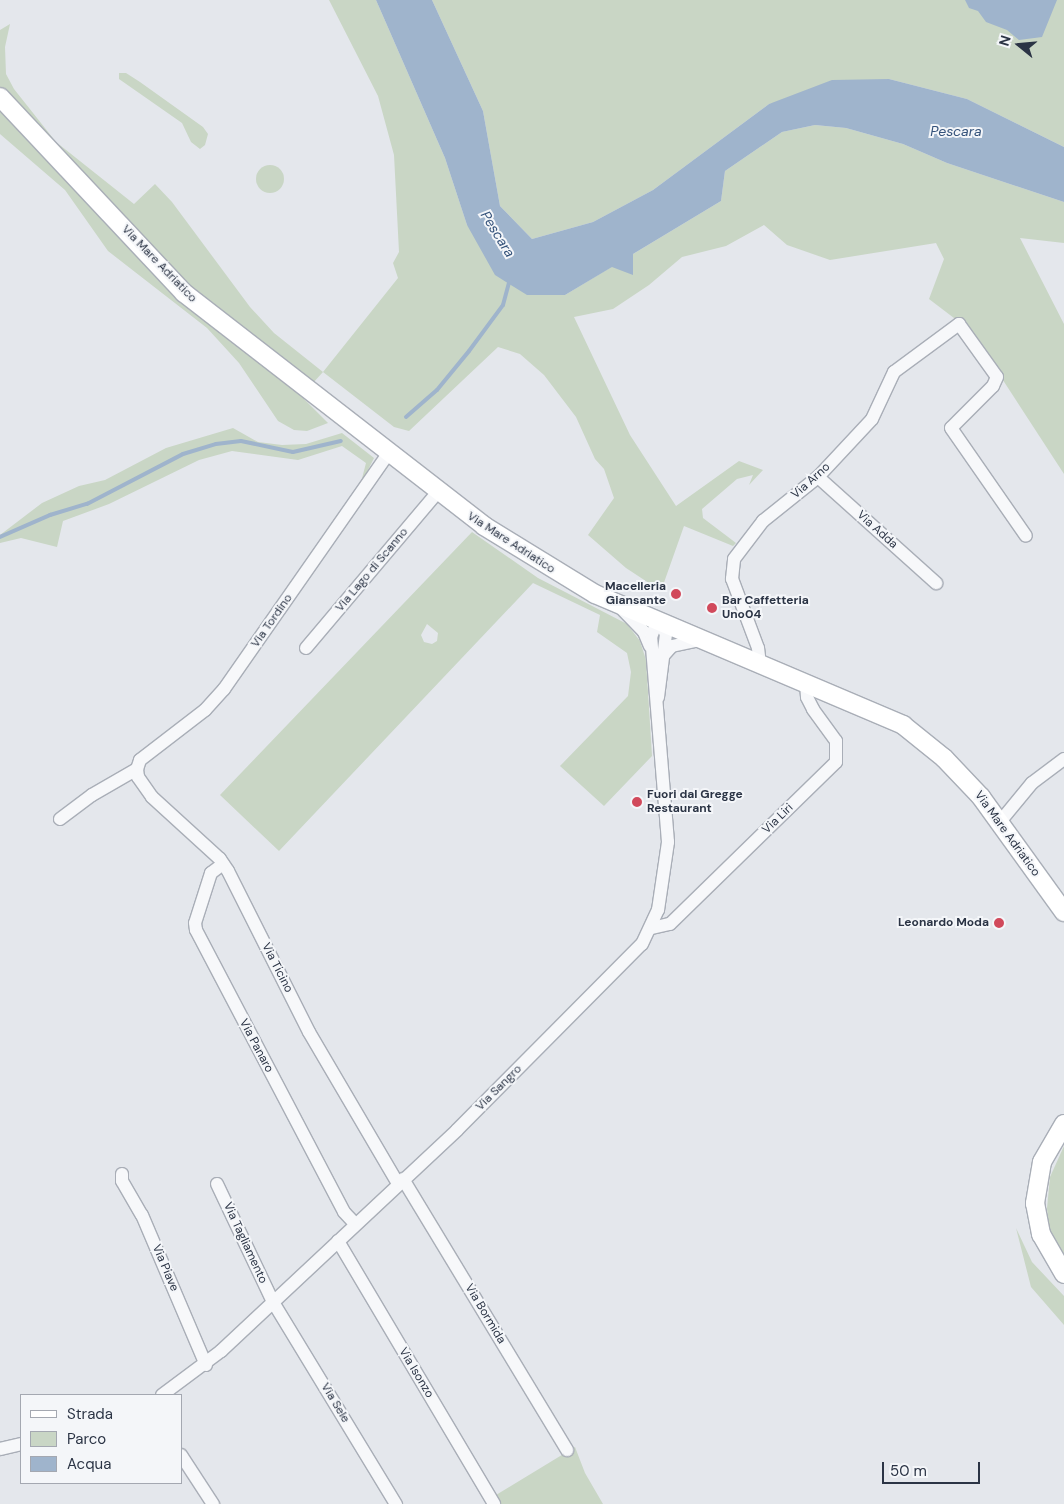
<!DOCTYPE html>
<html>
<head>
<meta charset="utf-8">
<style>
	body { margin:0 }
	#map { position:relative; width:1064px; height:1504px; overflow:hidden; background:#e4e7ec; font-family:"DM Sans",sans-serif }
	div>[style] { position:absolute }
	.green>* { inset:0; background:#c9d6c5 }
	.round { border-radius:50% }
	.water>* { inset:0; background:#9fb4cc }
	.stream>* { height:4px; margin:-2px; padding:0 2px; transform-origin:2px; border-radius:2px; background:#9fb4cc }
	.roads { filter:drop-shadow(1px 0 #a9aeb7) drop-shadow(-1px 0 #a9aeb7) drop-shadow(0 1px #a9aeb7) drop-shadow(0 -1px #a9aeb7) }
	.street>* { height:12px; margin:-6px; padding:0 6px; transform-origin:6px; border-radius:6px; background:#f7f8fa }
	.secondary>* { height:18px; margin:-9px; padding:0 9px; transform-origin:9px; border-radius:9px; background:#fff }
	.dots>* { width:14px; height:14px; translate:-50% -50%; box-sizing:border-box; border:2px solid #f4f6f9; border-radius:50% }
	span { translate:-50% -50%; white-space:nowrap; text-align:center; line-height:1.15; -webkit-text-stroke:4px #f4f6f9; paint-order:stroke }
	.street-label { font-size:12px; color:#2b3445 }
	.poi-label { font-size:12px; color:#2b3445; font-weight:700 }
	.right { translate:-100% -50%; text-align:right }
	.left { translate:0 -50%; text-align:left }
	.water-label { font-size:14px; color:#34527a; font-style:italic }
	.legend { position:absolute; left:20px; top:1394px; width:162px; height:90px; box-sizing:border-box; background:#f4f6f9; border:1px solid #a4a8b1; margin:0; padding:6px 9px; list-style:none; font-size:15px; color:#2b3445 }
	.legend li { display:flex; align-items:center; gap:10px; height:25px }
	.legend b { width:25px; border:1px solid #a4a8b1 }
	.north { position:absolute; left:994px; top:20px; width:50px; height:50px; -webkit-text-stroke:4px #f4f6f9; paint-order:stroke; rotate:287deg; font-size:14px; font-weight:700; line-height:20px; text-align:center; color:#2b3445 }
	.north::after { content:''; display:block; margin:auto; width:18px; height:22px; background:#2b3445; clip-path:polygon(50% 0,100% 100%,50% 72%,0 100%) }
	.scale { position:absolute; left:882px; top:1462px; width:98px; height:22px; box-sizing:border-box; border:2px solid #2b3445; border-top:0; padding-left:6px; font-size:15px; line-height:18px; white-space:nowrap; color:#2b3445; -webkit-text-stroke:4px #f4f6f9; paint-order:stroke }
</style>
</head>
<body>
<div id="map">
	<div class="green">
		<div style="clip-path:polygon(329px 0,376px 0,445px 158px,467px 225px,565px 295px,721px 201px,725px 171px,782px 132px,815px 125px,846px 128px,903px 144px,947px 163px,1064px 202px,1064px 243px,1020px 238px,1064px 324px,1064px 474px,971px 331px,929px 299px,944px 259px,936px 243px,830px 260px,787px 245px,764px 225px,726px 246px,682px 257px,649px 285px,613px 309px,574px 317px,630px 435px,676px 506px,739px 461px,763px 470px,749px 485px,753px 475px,737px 479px,702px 509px,703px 518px,736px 543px,733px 546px,684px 526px,661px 591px,626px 568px,588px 535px,614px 498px,604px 469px,595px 459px,576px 417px,544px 375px,520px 354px,498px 347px,409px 431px,394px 427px,323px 372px,301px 396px,328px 423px,307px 431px,294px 430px,278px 421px,239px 363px,207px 328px,108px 251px,65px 190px,0 134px,0 30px,10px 24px,5px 47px,6px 74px,14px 89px,56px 142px,134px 204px,155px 184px,172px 202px,250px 307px,274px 333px,323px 372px,398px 278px,393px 263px,399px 252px,394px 155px,378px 96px)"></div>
		<div style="clip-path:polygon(432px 0,1064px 0,1064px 147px,967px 99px,889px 79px,769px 104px,653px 190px,593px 222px,532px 239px,500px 206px,483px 111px)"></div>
		<div style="clip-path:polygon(119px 73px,126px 73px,140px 82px,203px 127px,208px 134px,205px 145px,200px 149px,191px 142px,182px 123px,119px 79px)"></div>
		<div class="round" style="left:256px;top:165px;width:28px;height:28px"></div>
		<div style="clip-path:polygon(233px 428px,258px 442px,282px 445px,306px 444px,342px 433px,374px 458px,360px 486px,366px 463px,342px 446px,298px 460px,232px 451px,199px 460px,109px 504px,63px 521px,57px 547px,21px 538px,0 543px,0 535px,42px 503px,79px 486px,105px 480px,166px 448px)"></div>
		<div style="clip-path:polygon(evenodd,472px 532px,538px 578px,627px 624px,640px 641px,646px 660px,652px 756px,604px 806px,560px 766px,628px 696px,631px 672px,627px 653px,597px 632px,600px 615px,533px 583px,279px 851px,220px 795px,472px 532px,427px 624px,438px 633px,437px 641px,432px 644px,424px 642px,421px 635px,427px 624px)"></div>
		<div style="clip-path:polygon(1064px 1146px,1064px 1258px,1049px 1230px,1047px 1208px,1050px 1177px)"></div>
		<div style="clip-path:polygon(1016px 1228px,1032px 1262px,1064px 1296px,1064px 1325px,1031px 1287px)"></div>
		<div style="clip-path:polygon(575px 1447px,585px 1473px,603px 1504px,501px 1504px,496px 1495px)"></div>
	</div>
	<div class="water">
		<div style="clip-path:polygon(376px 0,432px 0,483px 111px,500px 206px,532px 239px,593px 222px,653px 190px,769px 104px,832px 80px,889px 79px,967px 99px,1064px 147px,1064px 202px,947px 163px,903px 144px,846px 128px,815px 125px,782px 132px,725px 171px,721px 201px,633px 254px,633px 275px,612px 267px,565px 295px,527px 295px,495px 275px,467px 225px,445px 158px)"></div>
		<div style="clip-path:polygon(965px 0,1057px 0,1042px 37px,1019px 40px,1007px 30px,986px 22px,978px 11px,969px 8px)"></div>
	</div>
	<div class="stream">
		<div style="left:406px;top:417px;width:41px;rotate:-41.1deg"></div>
		<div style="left:437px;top:390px;width:50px;rotate:-50.6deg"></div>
		<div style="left:469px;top:351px;width:57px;rotate:-53.5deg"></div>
		<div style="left:503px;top:305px;width:27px;rotate:-75deg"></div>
		<div style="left:0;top:537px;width:55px;rotate:-23.7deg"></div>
		<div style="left:50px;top:515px;width:39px;rotate:-17deg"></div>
		<div style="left:87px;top:504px;width:108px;rotate:-27.5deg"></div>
		<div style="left:183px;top:454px;width:34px;rotate:-17deg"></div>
		<div style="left:216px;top:444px;width:25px;rotate:-7deg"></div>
		<div style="left:241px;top:441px;width:53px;rotate:11.9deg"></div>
		<div style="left:293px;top:452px;width:49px;rotate:-12.9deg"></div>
	</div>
	<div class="roads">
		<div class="street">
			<div style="left:388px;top:454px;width:287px;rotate:124.9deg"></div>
			<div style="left:224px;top:689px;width:28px;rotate:132deg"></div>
			<div style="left:205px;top:710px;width:82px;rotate:142.4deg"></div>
			<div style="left:140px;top:760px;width:9px;rotate:108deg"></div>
			<div style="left:137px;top:769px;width:8px;rotate:83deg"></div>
			<div style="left:138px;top:777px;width:24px;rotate:55deg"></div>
			<div style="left:152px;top:797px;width:92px;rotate:42.4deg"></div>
			<div style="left:220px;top:859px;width:14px;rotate:56deg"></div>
			<div style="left:228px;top:871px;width:180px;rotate:63.3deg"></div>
			<div style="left:309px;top:1032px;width:176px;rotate:59.6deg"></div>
			<div style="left:818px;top:477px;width:159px;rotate:41.9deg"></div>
			<div style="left:622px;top:609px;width:32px;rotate:46deg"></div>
			<div style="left:644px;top:632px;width:15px;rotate:67deg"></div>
			<div style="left:306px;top:648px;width:203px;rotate:-49.8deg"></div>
			<div style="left:663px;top:656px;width:13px;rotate:-48deg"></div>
			<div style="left:672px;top:646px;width:29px;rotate:-12deg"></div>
			<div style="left:760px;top:664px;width:16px;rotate:-97deg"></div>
			<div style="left:758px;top:648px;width:74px;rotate:-110.6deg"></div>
			<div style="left:732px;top:579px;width:20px;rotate:-84deg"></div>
			<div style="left:734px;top:559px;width:48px;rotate:-52.7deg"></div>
			<div style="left:763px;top:521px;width:70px;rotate:-38.7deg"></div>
			<div style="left:818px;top:477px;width:79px;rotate:-47deg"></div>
			<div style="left:872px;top:419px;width:52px;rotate:-64.9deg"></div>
			<div style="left:894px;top:372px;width:81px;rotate:-36.4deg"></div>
			<div style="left:959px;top:324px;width:65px;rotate:54.4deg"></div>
			<div style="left:997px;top:377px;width:10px;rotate:114deg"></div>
			<div style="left:993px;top:386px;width:59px;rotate:135deg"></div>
			<div style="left:951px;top:428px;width:131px;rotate:55.2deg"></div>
			<div style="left:60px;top:819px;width:40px;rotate:-37deg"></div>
			<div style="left:92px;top:795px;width:52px;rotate:-30deg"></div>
			<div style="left:999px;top:823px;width:52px;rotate:-50.5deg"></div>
			<div style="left:1032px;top:783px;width:40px;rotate:-37deg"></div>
			<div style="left:223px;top:864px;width:15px;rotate:143deg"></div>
			<div style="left:211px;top:873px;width:52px;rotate:107.7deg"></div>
			<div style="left:195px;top:923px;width:7px;rotate:82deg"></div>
			<div style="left:196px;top:930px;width:318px;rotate:62.3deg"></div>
			<div style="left:344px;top:1212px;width:16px;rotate:47deg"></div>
			<div style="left:652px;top:928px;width:18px;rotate:-13deg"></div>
			<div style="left:670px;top:924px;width:232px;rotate:-44.3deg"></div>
			<div style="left:836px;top:762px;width:21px;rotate:-90deg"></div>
			<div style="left:836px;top:741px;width:39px;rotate:-126deg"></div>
			<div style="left:813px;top:709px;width:13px;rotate:-117deg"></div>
			<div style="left:807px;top:697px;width:13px;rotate:-94deg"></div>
			<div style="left:122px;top:1174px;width:7px;rotate:90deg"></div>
			<div style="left:122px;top:1181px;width:39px;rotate:60deg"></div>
			<div style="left:142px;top:1215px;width:163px;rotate:66.9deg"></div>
			<div style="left:403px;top:1179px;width:317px;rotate:58.8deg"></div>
			<div style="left:217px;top:1184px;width:131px;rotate:64.6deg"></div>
			<div style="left:273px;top:1302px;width:237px;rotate:58.7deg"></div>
			<div style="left:338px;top:1241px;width:306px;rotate:59.3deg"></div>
			<div style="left:162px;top:1395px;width:74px;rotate:-36.7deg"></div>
			<div style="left:221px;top:1351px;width:323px;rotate:-43.1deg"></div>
			<div style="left:457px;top:1130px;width:262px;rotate:-45.2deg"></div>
			<div style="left:642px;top:944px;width:38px;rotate:-65deg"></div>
			<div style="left:658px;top:910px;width:69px;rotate:-81.6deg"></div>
			<div style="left:668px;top:842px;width:206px;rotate:-94.7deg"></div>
			<div style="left:651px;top:637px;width:18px;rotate:-68deg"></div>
			<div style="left:658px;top:620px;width:16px;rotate:60deg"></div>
			<div style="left:666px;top:634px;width:64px;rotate:97.2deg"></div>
			<div style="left:0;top:1449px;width:22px;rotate:-13deg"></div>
			<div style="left:181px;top:1455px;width:59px;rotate:56.9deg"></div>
		</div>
		<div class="secondary">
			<div style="left:0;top:97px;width:269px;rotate:46.8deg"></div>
			<div style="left:184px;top:293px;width:380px;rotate:37.8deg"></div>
			<div style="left:484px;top:526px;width:130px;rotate:31.5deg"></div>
			<div style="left:595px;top:594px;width:335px;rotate:23deg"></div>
			<div style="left:903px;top:725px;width:53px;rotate:38.8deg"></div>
			<div style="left:944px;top:758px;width:54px;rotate:46.5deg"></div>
			<div style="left:981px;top:797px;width:142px;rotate:54.2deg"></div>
			<div style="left:1064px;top:1124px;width:44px;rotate:120.1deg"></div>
			<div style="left:1042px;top:1162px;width:42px;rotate:99.7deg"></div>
			<div style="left:1035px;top:1203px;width:32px;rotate:79deg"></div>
			<div style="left:1041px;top:1234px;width:46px;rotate:60.1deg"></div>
		</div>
	</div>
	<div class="dots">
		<div style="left:676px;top:594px;background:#d1495b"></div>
		<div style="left:712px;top:608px;background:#d1495b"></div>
		<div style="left:637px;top:802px;background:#d1495b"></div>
		<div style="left:999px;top:923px;background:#d1495b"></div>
	</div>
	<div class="street-label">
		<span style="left:159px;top:264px;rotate:46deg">Via Mare Adriatico</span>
		<span style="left:811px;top:481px;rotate:-42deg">Via Arno</span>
		<span style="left:877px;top:530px;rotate:42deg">Via Adda</span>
		<span style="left:511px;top:543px;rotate:33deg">Via Mare Adriatico</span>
		<span style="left:372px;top:570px;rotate:-50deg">Via Lago di Scanno</span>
		<span style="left:272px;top:621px;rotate:-55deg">Via Tordino</span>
		<span style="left:778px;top:819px;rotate:-44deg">Via Liri</span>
		<span style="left:1007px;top:834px;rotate:54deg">Via Mare Adriatico</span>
		<span style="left:277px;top:968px;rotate:63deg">Via Ticino</span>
		<span style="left:256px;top:1046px;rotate:62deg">Via Panaro</span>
		<span style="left:499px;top:1088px;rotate:-45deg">Via Sangro</span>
		<span style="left:245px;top:1243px;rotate:65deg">Via Tagliamento</span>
		<span style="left:165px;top:1268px;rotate:67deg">Via Piave</span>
		<span style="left:485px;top:1314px;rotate:59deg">Via Bormida</span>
		<span style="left:416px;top:1373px;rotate:59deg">Via Isonzo</span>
		<span style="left:335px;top:1403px;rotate:59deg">Via Sele</span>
	</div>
	<div class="poi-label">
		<span class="right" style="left:666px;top:594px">Macelleria<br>Giansante</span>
		<span class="left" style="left:722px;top:608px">Bar Caffetteria<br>Uno04</span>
		<span class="left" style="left:647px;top:802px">Fuori dal Gregge<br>Restaurant</span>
		<span class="right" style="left:989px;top:923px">Leonardo Moda</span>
	</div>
	<div class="water-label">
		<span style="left:956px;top:131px">Pescara</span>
		<span style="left:498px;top:234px;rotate:58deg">Pescara</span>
	</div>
	<ul class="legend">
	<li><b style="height:6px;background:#fff"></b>Strada</li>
	<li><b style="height:14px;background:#c9d6c5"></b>Parco</li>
	<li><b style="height:14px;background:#9fb4cc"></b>Acqua</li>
	</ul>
	<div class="north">N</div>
	<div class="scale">50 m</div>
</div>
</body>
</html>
